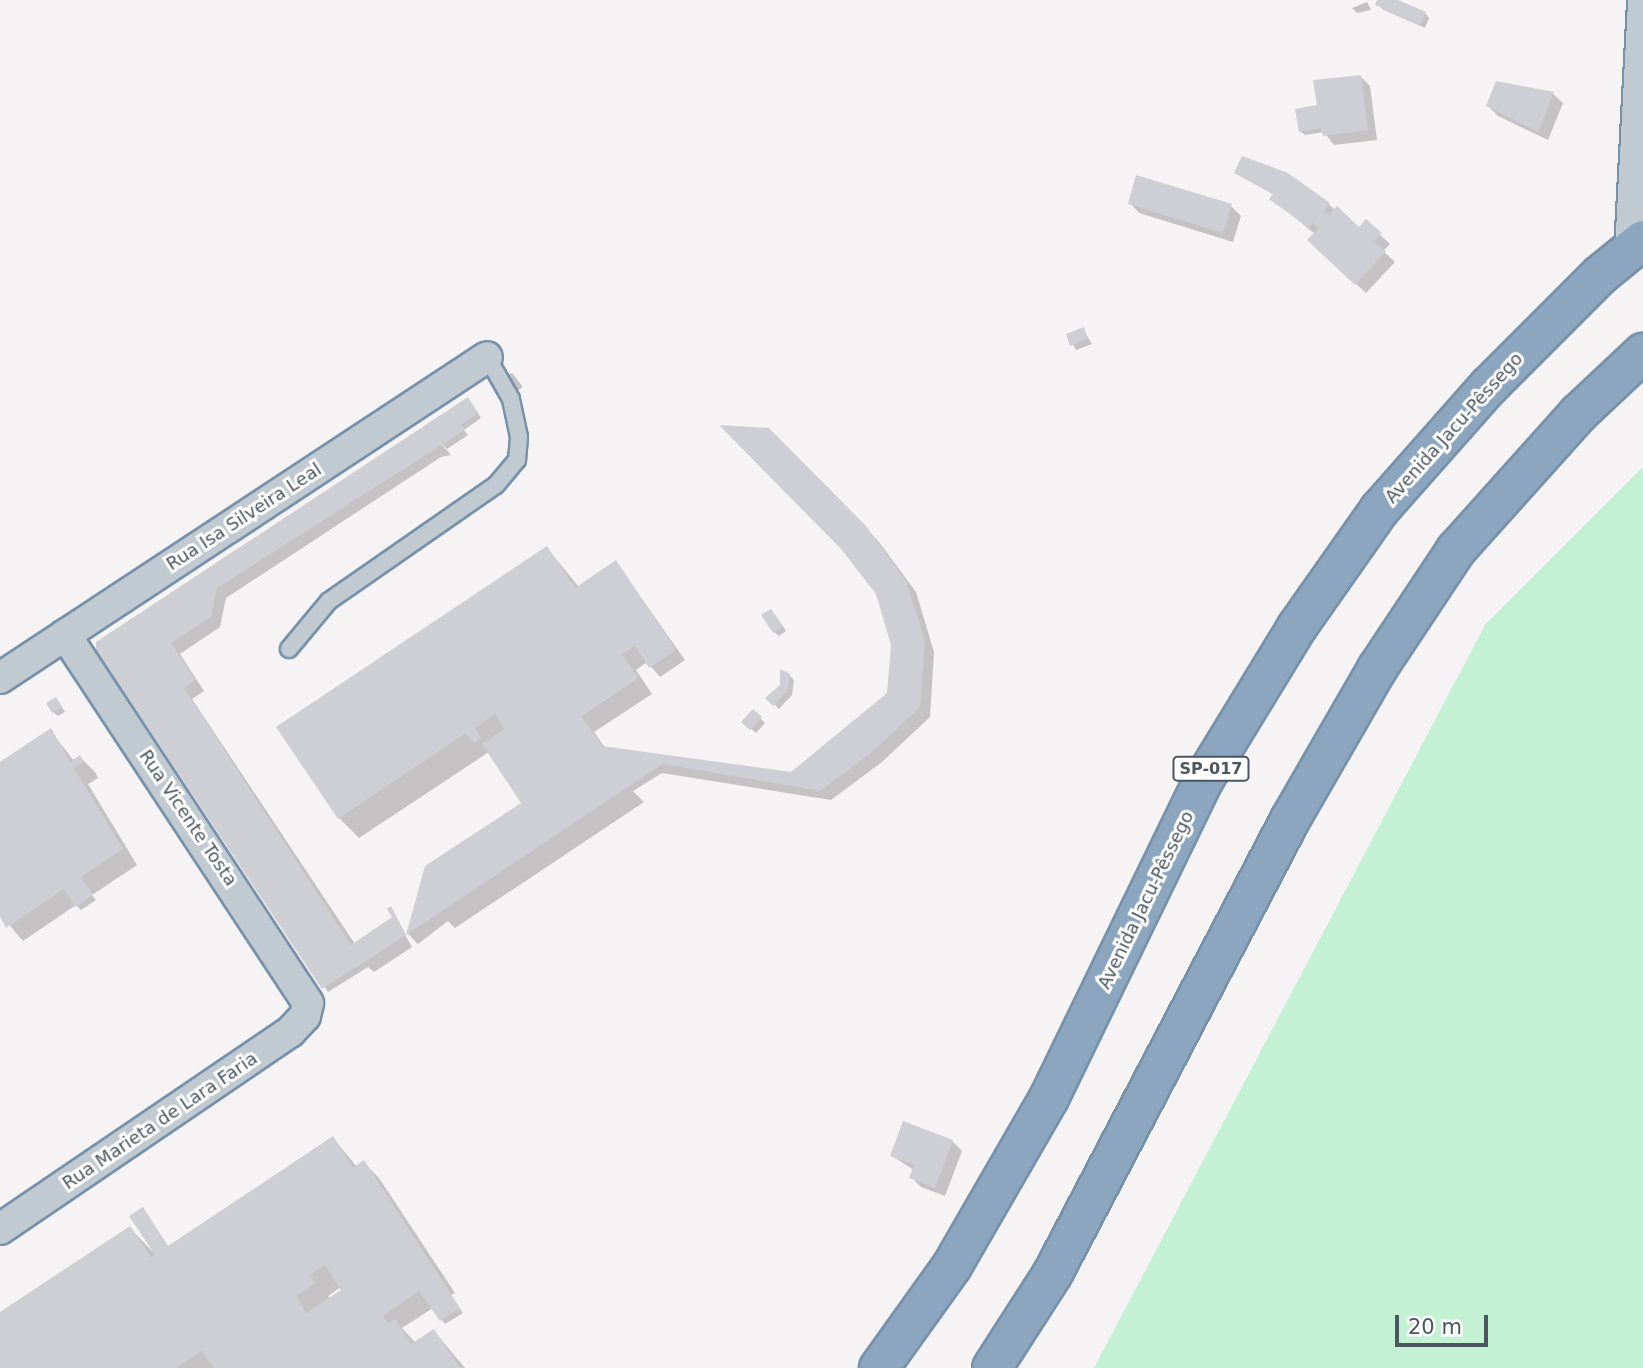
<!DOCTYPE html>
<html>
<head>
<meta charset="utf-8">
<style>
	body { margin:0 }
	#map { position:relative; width:1643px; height:1368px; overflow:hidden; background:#f5f3f3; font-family:"DejaVu Sans",sans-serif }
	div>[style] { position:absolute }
	.green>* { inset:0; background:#c4f0d3 }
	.shadow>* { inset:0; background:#0003 }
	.building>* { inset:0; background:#cdcfd4 }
	.roads { filter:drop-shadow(2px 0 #7791ab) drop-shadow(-2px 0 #7791ab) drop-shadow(0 2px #7791ab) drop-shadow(0 -2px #7791ab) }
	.lane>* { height:16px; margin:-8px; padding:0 8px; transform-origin:8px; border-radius:8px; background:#c1cad1 }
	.street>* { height:30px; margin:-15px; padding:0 15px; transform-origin:15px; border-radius:15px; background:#c1cad1 }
	.highway>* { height:38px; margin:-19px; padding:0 19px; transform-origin:19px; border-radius:19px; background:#8ca6bf }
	span { translate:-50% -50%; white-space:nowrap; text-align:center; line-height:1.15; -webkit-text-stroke:6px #fff; paint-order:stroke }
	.shield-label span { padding:2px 5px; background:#fff; border:2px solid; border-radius:5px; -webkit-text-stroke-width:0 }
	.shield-label { font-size:16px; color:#4a5660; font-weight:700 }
	.street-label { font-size:18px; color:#4a5660 }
	.scale { position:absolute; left:1395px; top:1315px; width:93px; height:32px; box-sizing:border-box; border:4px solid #4a5660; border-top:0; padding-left:9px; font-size:21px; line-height:24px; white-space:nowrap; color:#4a5660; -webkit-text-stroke:5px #fff; paint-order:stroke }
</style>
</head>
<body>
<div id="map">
	<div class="green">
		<div style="clip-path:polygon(1643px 467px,1643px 1368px,1094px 1368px,1485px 625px)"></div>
	</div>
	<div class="shadow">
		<div style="clip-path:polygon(1379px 0,1394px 0,1425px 13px,1429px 18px,1425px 28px,1382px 9px)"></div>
		<div style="clip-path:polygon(1367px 2px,1371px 10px,1357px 13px,1352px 8px)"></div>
		<div style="clip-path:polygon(1360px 76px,1370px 86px,1377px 140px,1334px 145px,1324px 132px,1305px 135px,1300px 131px,1319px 107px)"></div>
		<div style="clip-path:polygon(1553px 94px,1563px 103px,1548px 140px,1498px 116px,1488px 106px)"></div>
		<div style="clip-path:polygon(1236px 172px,1328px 204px,1359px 229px,1380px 235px,1390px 244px,1383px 251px,1395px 262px,1366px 293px,1320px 250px,1315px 234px,1272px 199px,1274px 195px)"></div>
		<div style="clip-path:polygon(1137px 177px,1231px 206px,1241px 216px,1233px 242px,1139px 213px,1130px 203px)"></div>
		<div style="clip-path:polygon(1083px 329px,1092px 344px,1076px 350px,1068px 335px)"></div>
		<div style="clip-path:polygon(512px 373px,523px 387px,514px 393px,503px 378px)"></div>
		<div style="clip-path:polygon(472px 404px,481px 418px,464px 430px,468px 435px,447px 449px,434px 435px,451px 455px,441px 457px,226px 598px,220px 627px,180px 654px,204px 691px,192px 699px,355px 944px,395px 918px,390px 908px,412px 947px,374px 972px,368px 967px,328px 992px,98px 649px)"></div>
		<div style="clip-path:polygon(769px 430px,879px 542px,916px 592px,934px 652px,930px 717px,882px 762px,831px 800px,662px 773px,633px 791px,644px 802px,455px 928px,448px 921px,418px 944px,408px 934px,426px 867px,524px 804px,489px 752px,359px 838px,339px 818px,547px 548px,579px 587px,616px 562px,685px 660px,660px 677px,647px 662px,636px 670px,652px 694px,594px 732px,605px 748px,791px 774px,889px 693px,893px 645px,877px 593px)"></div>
		<div style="clip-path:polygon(775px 615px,786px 631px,779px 636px,774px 632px)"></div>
		<div style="clip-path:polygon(789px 675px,794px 680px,792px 695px,779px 709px,768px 698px)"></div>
		<div style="clip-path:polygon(60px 704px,65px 712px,58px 716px,53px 712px)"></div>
		<div style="clip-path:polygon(753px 711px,765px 723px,756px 733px,743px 722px)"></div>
		<div style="clip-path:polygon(50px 730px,74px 761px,80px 757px,95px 772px,98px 778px,88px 784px,137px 865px,92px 895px,96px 900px,81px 910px,76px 905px,23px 941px,0 914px,0 764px)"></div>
		<div style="clip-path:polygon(evenodd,333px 1138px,357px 1167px,364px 1163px,379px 1178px,455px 1293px,451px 1295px,463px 1313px,445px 1324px,433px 1308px,402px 1328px,416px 1343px,434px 1331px,465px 1368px,0 1368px,0 1315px,130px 1228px,152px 1251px,169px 1248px,333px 1138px,341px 1287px,343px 1291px,331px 1299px,328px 1296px,341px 1287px)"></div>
		<div style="clip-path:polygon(952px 1141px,962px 1151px,945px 1196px,921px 1187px,911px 1177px,914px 1170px,892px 1156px)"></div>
	</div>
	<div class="building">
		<div style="clip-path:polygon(1377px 0,1398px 0,1426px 12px,1420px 25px,1375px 5px)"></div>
		<div style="clip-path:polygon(1361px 75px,1368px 130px,1323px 136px,1321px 128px,1299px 132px,1295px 109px,1317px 105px,1313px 80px)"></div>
		<div style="clip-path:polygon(1496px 81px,1554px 92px,1538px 132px,1486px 106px)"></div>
		<div style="clip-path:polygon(1242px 156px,1288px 173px,1330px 203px,1324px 210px,1329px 215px,1337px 206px,1359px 227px,1366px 219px,1382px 233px,1374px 241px,1386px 251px,1355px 285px,1307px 240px,1319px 228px,1313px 223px,1309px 228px,1269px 199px,1273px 194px,1234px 173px)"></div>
		<div style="clip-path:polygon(1136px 175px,1232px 204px,1223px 233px,1128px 204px)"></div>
		<div style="clip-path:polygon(1084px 327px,1088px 339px,1070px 346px,1066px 334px)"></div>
		<div style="clip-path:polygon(468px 397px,478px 413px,461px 425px,465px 430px,217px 588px,211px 617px,171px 643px,196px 680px,184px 688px,351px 945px,392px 917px,387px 909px,391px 906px,406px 935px,322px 989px,96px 650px,96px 642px)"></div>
		<div style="clip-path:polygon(719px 425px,769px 428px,866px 526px,906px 581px,925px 641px,920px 707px,872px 752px,820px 791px,663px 764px,406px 935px,425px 866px,521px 803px,482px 744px,504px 729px,495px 714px,475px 728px,481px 738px,474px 743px,466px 733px,338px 819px,276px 727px,547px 546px,575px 588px,616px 560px,676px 650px,649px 668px,635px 646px,622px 654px,638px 678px,582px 716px,602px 746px,791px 772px,887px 693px,891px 645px,876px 594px,842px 550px)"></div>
		<div style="clip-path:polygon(771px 609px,783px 626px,773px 633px,761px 615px)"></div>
		<div style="clip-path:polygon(780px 669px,790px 674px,788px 690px,773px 706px,765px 698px,780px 685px)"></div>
		<div style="clip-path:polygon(56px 697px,62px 707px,52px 713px,46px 703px)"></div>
		<div style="clip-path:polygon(753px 709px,762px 717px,750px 730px,741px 722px)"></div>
		<div style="clip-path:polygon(51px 728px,70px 762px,80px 755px,84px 762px,74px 768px,123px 849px,81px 877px,93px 895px,75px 907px,64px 889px,6px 928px,0 917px,0 762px)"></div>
		<div style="clip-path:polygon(903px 1121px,953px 1140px,935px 1188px,909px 1178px,914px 1165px,890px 1156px)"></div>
		<div style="clip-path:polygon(evenodd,333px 1136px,353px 1168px,364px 1160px,460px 1308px,440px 1321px,419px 1291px,383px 1316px,388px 1323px,395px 1319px,411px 1344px,434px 1329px,460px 1368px,214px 1368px,202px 1351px,176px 1368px,0 1368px,0 1312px,130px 1226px,151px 1257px,155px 1255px,129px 1216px,143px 1207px,168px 1246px,333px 1136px,325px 1265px,341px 1290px,306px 1313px,296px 1296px,315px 1284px,310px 1275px,325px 1265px)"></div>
	</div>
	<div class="roads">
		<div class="lane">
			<div style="left:289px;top:649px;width:62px;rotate:-50.2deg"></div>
			<div style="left:329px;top:601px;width:203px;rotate:-34.8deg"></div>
			<div style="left:496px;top:485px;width:33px;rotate:-50deg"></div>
			<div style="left:517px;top:460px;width:23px;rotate:-85deg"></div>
			<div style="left:519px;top:437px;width:39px;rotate:-102deg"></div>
			<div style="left:511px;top:399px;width:48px;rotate:-119.7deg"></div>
		</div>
		<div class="street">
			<div style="left:1630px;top:251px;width:250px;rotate:-87deg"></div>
			<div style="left:0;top:678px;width:583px;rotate:-33.39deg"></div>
			<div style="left:0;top:1229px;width:351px;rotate:-34.2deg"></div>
			<div style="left:290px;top:1032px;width:22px;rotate:-47deg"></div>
			<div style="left:305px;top:1016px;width:13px;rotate:-77deg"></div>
			<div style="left:308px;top:1003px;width:441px;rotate:-123.4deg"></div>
		</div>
		<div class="highway">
			<div style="left:879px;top:1368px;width:125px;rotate:-54.4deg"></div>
			<div style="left:952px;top:1266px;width:194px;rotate:-60deg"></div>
			<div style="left:1049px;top:1098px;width:352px;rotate:-64.1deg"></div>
			<div style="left:1203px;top:781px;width:180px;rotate:-58.6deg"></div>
			<div style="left:1297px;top:627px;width:144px;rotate:-54.9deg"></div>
			<div style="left:1380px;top:509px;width:163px;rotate:-48.5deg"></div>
			<div style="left:1488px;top:387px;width:158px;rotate:-45deg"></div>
			<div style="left:1600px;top:275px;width:55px;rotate:-39.1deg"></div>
			<div style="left:992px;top:1368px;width:113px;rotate:-57.3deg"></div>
			<div style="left:1053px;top:1273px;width:513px;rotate:-62.39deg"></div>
			<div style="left:1291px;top:818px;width:172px;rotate:-60deg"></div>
			<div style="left:1377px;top:669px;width:143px;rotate:-56.4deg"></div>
			<div style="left:1456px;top:550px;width:184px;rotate:-48.1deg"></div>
			<div style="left:1579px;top:413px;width:88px;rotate:-43.2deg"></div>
		</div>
	</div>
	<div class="shield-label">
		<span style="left:1211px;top:769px">SP-017</span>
	</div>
	<div class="street-label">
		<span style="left:1454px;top:428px;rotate:-48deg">Avenida Jacu-Pêssego</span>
		<span style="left:244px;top:517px;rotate:-33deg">Rua Isa Silveira Leal</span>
		<span style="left:188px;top:818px;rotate:56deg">Rua Vicente Tosta</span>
		<span style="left:1146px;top:900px;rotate:-64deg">Avenida Jacu-Pêssego</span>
		<span style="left:160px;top:1121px;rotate:-34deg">Rua Marieta de Lara Faria</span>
	</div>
	<div class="scale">20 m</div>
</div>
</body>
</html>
